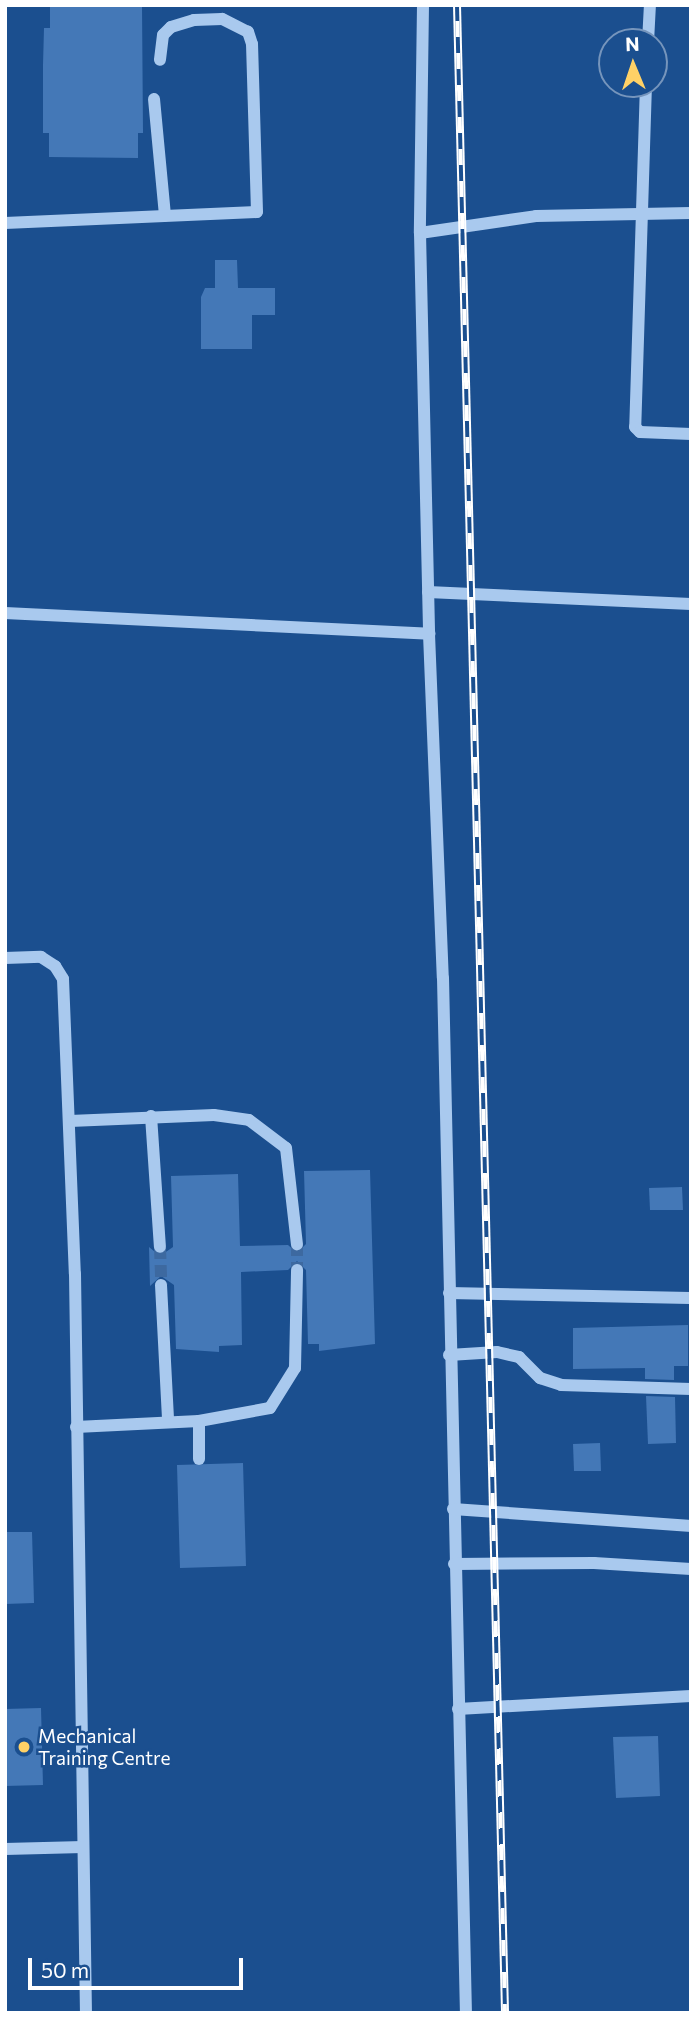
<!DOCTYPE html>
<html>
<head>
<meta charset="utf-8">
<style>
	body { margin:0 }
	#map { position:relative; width:696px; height:2018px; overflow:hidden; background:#1b4f8f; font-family:Commissioner,sans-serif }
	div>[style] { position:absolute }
	.building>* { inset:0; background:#4478b7 }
	.minor-tunnel>* { height:12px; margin-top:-6px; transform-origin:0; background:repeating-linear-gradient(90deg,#3d69a0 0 12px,transparent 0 18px) }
	.minor>* { height:12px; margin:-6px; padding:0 6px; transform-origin:6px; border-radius:6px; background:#a9c9ee }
	.rail>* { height:8px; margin-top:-4px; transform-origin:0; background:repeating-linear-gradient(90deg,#1b4f8f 0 16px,#fff 0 32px); box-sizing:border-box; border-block:2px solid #fff }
	.dots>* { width:19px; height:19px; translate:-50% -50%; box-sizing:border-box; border:4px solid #1b4f8f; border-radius:50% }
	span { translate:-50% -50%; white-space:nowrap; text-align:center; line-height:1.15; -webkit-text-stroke:5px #1b4f8f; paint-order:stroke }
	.poi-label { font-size:19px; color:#fff }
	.left { translate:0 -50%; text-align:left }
	.frame { position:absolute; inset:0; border:7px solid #fff; pointer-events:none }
	.north { position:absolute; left:598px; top:28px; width:70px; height:70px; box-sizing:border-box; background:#1b4f8f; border:2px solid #7695bc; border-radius:50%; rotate:358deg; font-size:19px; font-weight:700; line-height:28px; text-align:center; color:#fff }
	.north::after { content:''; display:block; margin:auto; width:24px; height:32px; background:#ffd166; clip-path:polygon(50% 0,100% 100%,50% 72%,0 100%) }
	.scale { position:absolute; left:28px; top:1958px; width:215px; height:32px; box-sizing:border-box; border:4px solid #fff; border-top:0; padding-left:9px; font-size:21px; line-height:24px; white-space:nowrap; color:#fff; -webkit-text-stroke:5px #1b4f8f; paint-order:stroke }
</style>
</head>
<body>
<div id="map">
	<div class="building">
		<div style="clip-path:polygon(50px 5px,142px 5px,143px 133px,138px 133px,138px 158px,49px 157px,49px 133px,43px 133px,43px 65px,44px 28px,50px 28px)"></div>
		<div style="clip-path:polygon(215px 260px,237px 260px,238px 288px,275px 288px,275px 315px,252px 315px,252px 349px,201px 349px,201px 297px,205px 288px,215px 288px)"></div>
		<div style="clip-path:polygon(370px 1170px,375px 1344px,319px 1351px,319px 1344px,308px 1344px,306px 1270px,297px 1261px,288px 1270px,241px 1272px,242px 1345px,219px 1346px,219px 1352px,176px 1349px,174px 1285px,161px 1276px,150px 1286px,149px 1247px,160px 1256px,173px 1247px,171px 1176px,238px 1174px,240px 1246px,288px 1245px,297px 1253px,306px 1244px,304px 1171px)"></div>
		<div style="clip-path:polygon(682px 1187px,683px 1210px,650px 1210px,649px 1188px)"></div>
		<div style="clip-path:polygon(688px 1325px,688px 1366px,674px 1366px,674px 1380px,645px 1379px,645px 1368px,573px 1369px,573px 1328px)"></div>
		<div style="clip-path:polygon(646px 1396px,675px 1397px,676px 1443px,648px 1444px)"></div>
		<div style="clip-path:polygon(600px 1443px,601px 1471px,574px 1471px,573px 1444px)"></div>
		<div style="clip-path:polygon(243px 1463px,246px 1566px,180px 1568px,177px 1465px)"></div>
		<div style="clip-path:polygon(5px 1532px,32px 1532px,34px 1603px,5px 1604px)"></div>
		<div style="clip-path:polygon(41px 1708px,43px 1785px,5px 1786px,5px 1709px)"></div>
		<div style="clip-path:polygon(658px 1736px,660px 1796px,616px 1798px,613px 1737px)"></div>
	</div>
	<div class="minor-tunnel">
		<div style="left:297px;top:1244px;width:26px;rotate:90deg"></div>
		<div style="left:160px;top:1247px;width:38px;rotate:88deg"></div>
	</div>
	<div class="minor">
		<div style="left:423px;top:5px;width:228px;rotate:90.8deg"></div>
		<div style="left:420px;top:233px;width:401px;rotate:88.7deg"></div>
		<div style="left:429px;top:634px;width:344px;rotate:87.7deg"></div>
		<div style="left:443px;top:978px;width:1035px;rotate:88.73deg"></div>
		<div style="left:648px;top:42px;width:37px;rotate:-87deg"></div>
		<div style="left:646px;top:84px;width:343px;rotate:91.8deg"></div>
		<div style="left:635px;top:427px;width:7px;rotate:45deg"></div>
		<div style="left:640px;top:432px;width:51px;rotate:2.2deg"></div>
		<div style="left:154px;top:99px;width:117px;rotate:84.6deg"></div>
		<div style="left:5px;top:223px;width:252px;rotate:-2.5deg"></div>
		<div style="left:257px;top:212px;width:168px;rotate:-91.7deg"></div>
		<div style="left:252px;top:44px;width:13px;rotate:-108deg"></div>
		<div style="left:248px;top:32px;width:29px;rotate:-153deg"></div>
		<div style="left:222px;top:19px;width:28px;rotate:178deg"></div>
		<div style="left:194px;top:20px;width:24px;rotate:163deg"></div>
		<div style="left:171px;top:27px;width:11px;rotate:135deg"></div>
		<div style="left:163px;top:35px;width:25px;rotate:97deg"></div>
		<div style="left:420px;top:233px;width:117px;rotate:-8.3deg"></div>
		<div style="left:536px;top:216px;width:155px;rotate:-1.1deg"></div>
		<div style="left:428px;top:592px;width:263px;rotate:2.6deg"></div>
		<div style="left:5px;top:613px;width:425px;rotate:2.8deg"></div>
		<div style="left:5px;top:958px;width:36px;rotate:-2deg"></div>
		<div style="left:41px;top:957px;width:17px;rotate:33deg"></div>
		<div style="left:55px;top:966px;width:15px;rotate:58deg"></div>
		<div style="left:63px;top:979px;width:295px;rotate:87.7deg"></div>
		<div style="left:75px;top:1274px;width:739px;rotate:89.15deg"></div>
		<div style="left:151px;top:1116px;width:131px;rotate:86.1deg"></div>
		<div style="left:70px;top:1121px;width:144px;rotate:-2.4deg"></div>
		<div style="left:214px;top:1115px;width:35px;rotate:8deg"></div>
		<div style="left:249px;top:1120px;width:46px;rotate:37.1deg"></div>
		<div style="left:286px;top:1148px;width:97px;rotate:83.5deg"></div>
		<div style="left:161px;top:1285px;width:135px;rotate:87deg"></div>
		<div style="left:449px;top:1293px;width:241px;rotate:1.2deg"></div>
		<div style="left:449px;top:1355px;width:48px;rotate:-3.6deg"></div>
		<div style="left:497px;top:1352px;width:23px;rotate:13deg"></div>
		<div style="left:519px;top:1357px;width:30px;rotate:45deg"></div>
		<div style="left:540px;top:1378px;width:22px;rotate:18deg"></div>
		<div style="left:561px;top:1385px;width:130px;rotate:1.8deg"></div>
		<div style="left:199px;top:1421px;width:38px;rotate:90deg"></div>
		<div style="left:76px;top:1427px;width:123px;rotate:-2.8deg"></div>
		<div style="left:199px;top:1421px;width:72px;rotate:-10.4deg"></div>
		<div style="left:270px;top:1408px;width:47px;rotate:-58deg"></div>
		<div style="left:295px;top:1368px;width:98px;rotate:-88.8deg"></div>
		<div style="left:453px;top:1509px;width:239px;rotate:4.1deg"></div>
		<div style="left:454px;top:1564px;width:140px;rotate:-0.4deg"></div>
		<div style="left:594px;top:1563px;width:97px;rotate:3.5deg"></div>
		<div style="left:458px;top:1709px;width:233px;rotate:-3.2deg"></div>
		<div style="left:5px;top:1849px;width:78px;rotate:-1.5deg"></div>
	</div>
	<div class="rail">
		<div style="left:457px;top:5px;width:2009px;rotate:88.63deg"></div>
	</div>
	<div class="dots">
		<div style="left:24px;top:1747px;background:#ffd166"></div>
	</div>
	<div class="poi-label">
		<span class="left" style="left:38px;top:1747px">Mechanical<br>Training Centre</span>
	</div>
	<div class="frame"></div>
	<div class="north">N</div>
	<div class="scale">50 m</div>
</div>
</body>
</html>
